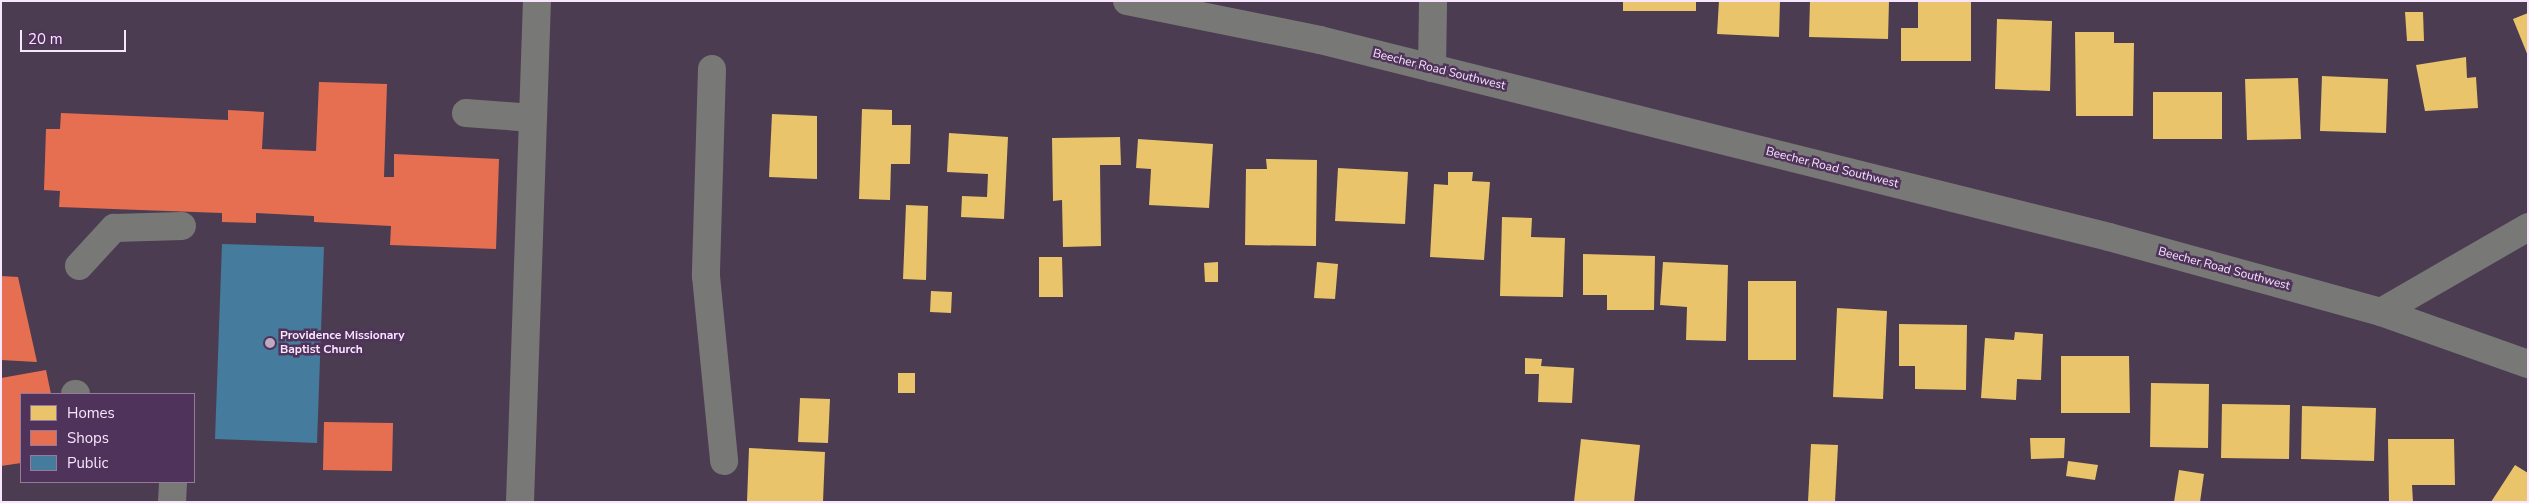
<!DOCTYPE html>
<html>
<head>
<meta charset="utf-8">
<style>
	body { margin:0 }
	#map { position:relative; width:2529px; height:503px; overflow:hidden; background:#4c3c51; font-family:"Nunito Sans",sans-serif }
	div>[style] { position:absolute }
	.homes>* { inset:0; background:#e9c46a }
	.shops>* { inset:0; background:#e76f51 }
	.public>* { inset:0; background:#457b9d }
	.minor>* { height:28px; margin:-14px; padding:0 14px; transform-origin:14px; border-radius:14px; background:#787976 }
	.dots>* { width:14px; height:14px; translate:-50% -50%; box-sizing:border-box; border:2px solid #50335a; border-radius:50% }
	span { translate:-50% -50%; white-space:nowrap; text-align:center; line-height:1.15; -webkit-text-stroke:5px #50335a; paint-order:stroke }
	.street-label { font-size:12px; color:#f7e6fe }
	.poi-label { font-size:12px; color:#f7e6fe; font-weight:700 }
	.left { translate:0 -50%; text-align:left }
	.frame { position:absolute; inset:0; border:2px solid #f7e6fe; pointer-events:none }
	.legend { position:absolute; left:20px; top:393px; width:175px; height:90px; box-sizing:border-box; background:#50335a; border:1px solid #937b9c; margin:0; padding:6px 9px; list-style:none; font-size:15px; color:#f7e6fe }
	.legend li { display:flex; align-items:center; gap:10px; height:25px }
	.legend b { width:25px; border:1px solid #937b9c }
	.scale { position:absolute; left:20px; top:30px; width:106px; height:22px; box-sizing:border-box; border:2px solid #f7e6fe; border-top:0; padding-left:6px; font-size:15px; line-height:18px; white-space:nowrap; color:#f7e6fe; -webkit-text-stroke:4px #50335a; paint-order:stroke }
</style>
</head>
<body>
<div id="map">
	<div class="homes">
		<div style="clip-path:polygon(1623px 1px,1696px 1px,1696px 11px,1623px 11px)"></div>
		<div style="clip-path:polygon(1719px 1px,1780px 1px,1779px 37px,1717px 34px)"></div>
		<div style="clip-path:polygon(1810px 1px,1889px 1px,1888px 39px,1809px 37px)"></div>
		<div style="clip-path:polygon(1918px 1px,1971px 1px,1971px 61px,1901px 61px,1901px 28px,1918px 28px)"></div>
		<div style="clip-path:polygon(2405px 12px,2423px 12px,2424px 41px,2407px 41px)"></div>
		<div style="clip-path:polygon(2528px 13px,2528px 56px,2513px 19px)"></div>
		<div style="clip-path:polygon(1997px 19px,2052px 21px,2050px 91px,1995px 89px)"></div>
		<div style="clip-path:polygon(2075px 32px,2114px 32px,2114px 43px,2134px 43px,2133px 116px,2076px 116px)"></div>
		<div style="clip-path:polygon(2466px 57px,2467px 78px,2476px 77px,2478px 108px,2425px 111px,2416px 65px)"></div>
		<div style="clip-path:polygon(2322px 76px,2388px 79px,2386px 133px,2320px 131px)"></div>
		<div style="clip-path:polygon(2298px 78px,2301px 139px,2247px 140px,2245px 79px)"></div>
		<div style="clip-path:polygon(2153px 92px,2222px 92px,2222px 139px,2153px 139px)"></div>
		<div style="clip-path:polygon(862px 109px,892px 110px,892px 125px,911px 125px,910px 164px,891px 164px,890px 200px,859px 199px)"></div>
		<div style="clip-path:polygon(772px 114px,817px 116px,817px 179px,769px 177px)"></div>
		<div style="clip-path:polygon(949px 133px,1008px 137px,1004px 219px,961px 217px,962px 196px,987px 197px,988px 174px,947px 172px)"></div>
		<div style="clip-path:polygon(1120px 137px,1121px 165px,1100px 165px,1101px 246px,1063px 247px,1062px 200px,1053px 201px,1052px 138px)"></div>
		<div style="clip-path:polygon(1138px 139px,1213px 144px,1209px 208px,1149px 205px,1151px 169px,1136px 168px)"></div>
		<div style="clip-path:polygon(1266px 159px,1317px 160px,1316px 246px,1245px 245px,1246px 169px,1267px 169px)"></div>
		<div style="clip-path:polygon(1338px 168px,1408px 172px,1405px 224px,1335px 221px)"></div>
		<div style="clip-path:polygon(1448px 172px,1473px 172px,1472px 181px,1490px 182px,1484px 260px,1430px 257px,1434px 184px,1448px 185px)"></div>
		<div style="clip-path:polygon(906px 205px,928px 206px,926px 280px,903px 279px)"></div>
		<div style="clip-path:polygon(1502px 217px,1532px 218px,1531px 237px,1565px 238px,1563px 297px,1500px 296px)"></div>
		<div style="clip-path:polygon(1583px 254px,1655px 256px,1654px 310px,1607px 310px,1607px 295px,1583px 295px)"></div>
		<div style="clip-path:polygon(1039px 257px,1062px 257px,1063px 297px,1039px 297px)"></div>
		<div style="clip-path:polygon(1218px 262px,1218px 282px,1205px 282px,1204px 263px)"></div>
		<div style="clip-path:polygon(1317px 262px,1338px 264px,1335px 299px,1314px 298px)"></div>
		<div style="clip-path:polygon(1663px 262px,1728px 265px,1726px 341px,1686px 340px,1687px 307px,1660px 305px)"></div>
		<div style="clip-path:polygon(1748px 281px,1796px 281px,1796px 360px,1748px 360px)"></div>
		<div style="clip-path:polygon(931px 291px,952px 292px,951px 313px,930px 312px)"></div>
		<div style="clip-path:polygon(1837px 308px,1887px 311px,1883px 399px,1833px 397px)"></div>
		<div style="clip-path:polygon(1899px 324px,1967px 325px,1966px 390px,1915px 389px,1915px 366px,1899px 366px)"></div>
		<div style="clip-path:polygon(2015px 332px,2043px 334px,2041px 380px,2017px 379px,2016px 400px,1981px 398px,1985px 338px,2014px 340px)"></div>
		<div style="clip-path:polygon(2061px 356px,2129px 356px,2130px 413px,2061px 413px)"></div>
		<div style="clip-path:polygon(1525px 358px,1542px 359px,1541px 366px,1574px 368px,1572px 403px,1538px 402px,1539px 374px,1525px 374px)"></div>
		<div style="clip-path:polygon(898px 373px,915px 373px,915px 393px,898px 393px)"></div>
		<div style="clip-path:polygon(2151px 383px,2209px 384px,2208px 448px,2150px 447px)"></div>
		<div style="clip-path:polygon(800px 398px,830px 399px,828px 443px,798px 442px)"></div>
		<div style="clip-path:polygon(2222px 404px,2290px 405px,2289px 459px,2221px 458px)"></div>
		<div style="clip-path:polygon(2302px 406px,2376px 408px,2374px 461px,2301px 459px)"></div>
		<div style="clip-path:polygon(2030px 438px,2065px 438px,2064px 458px,2031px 459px)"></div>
		<div style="clip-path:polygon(1581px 439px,1640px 445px,1634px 502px,1574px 502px)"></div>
		<div style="clip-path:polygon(2388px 439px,2454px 439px,2455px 485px,2412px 485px,2413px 502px,2389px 502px)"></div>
		<div style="clip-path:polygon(1811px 444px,1838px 445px,1835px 502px,1808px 502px)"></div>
		<div style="clip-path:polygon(749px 448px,825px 452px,823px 502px,747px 502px)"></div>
		<div style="clip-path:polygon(2068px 461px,2098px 465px,2095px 480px,2066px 476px)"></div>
		<div style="clip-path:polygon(2515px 465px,2528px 473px,2528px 502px,2491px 502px)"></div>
		<div style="clip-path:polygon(2179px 470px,2204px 474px,2200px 502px,2174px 502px)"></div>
	</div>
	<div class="shops">
		<div style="clip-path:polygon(319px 82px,387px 84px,384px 177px,394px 177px,394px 154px,499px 159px,496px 249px,390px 245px,391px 226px,314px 222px,314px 216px,256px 213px,256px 223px,222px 222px,222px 213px,59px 207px,60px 191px,44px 190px,46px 129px,60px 129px,61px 113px,228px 120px,228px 110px,264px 112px,262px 149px,316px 151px)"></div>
		<div style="clip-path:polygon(1px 276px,18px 277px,37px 362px,1px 360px)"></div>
		<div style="clip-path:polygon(46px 370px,51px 394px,21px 394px,21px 463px,1px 466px,1px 378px)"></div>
		<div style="clip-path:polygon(324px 422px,393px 423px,392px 471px,323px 470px)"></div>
	</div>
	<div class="public">
		<div style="clip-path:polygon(222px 244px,324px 247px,317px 443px,215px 439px)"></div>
	</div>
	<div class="minor">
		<div style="left:1127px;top:1px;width:197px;rotate:11.4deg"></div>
		<div style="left:1320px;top:40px;width:813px;rotate:14.02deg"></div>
		<div style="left:2109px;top:237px;width:282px;rotate:15.4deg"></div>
		<div style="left:2381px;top:312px;width:156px;rotate:19.5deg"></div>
		<div style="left:1432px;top:68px;width:67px;rotate:-89.1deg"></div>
		<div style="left:712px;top:69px;width:207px;rotate:91.7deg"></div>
		<div style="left:706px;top:276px;width:186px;rotate:84.4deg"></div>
		<div style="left:466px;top:113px;width:67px;rotate:4.3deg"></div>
		<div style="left:79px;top:266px;width:52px;rotate:-47.4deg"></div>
		<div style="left:114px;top:228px;width:68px;rotate:-1.7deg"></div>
		<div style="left:2381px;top:312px;width:170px;rotate:-30deg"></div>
		<div style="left:75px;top:394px;width:1px"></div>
		<div style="left:172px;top:502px;width:20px;rotate:-87deg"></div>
		<div style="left:520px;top:502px;width:501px;rotate:-88.06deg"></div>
	</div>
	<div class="dots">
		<div style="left:270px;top:343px;background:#bbaac1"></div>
	</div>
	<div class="street-label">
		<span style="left:1439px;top:70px;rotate:14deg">Beecher Road Southwest</span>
		<span style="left:1832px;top:168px;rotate:14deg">Beecher Road Southwest</span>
		<span style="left:2224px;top:269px;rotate:15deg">Beecher Road Southwest</span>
	</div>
	<div class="poi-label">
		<span class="left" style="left:280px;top:343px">Providence Missionary<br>Baptist Church</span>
	</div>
	<div class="frame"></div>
	<ul class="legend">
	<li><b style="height:14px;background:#e9c46a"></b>Homes</li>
	<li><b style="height:14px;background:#e76f51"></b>Shops</li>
	<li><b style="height:14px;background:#457b9d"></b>Public</li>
	</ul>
	<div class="scale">20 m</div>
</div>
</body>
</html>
